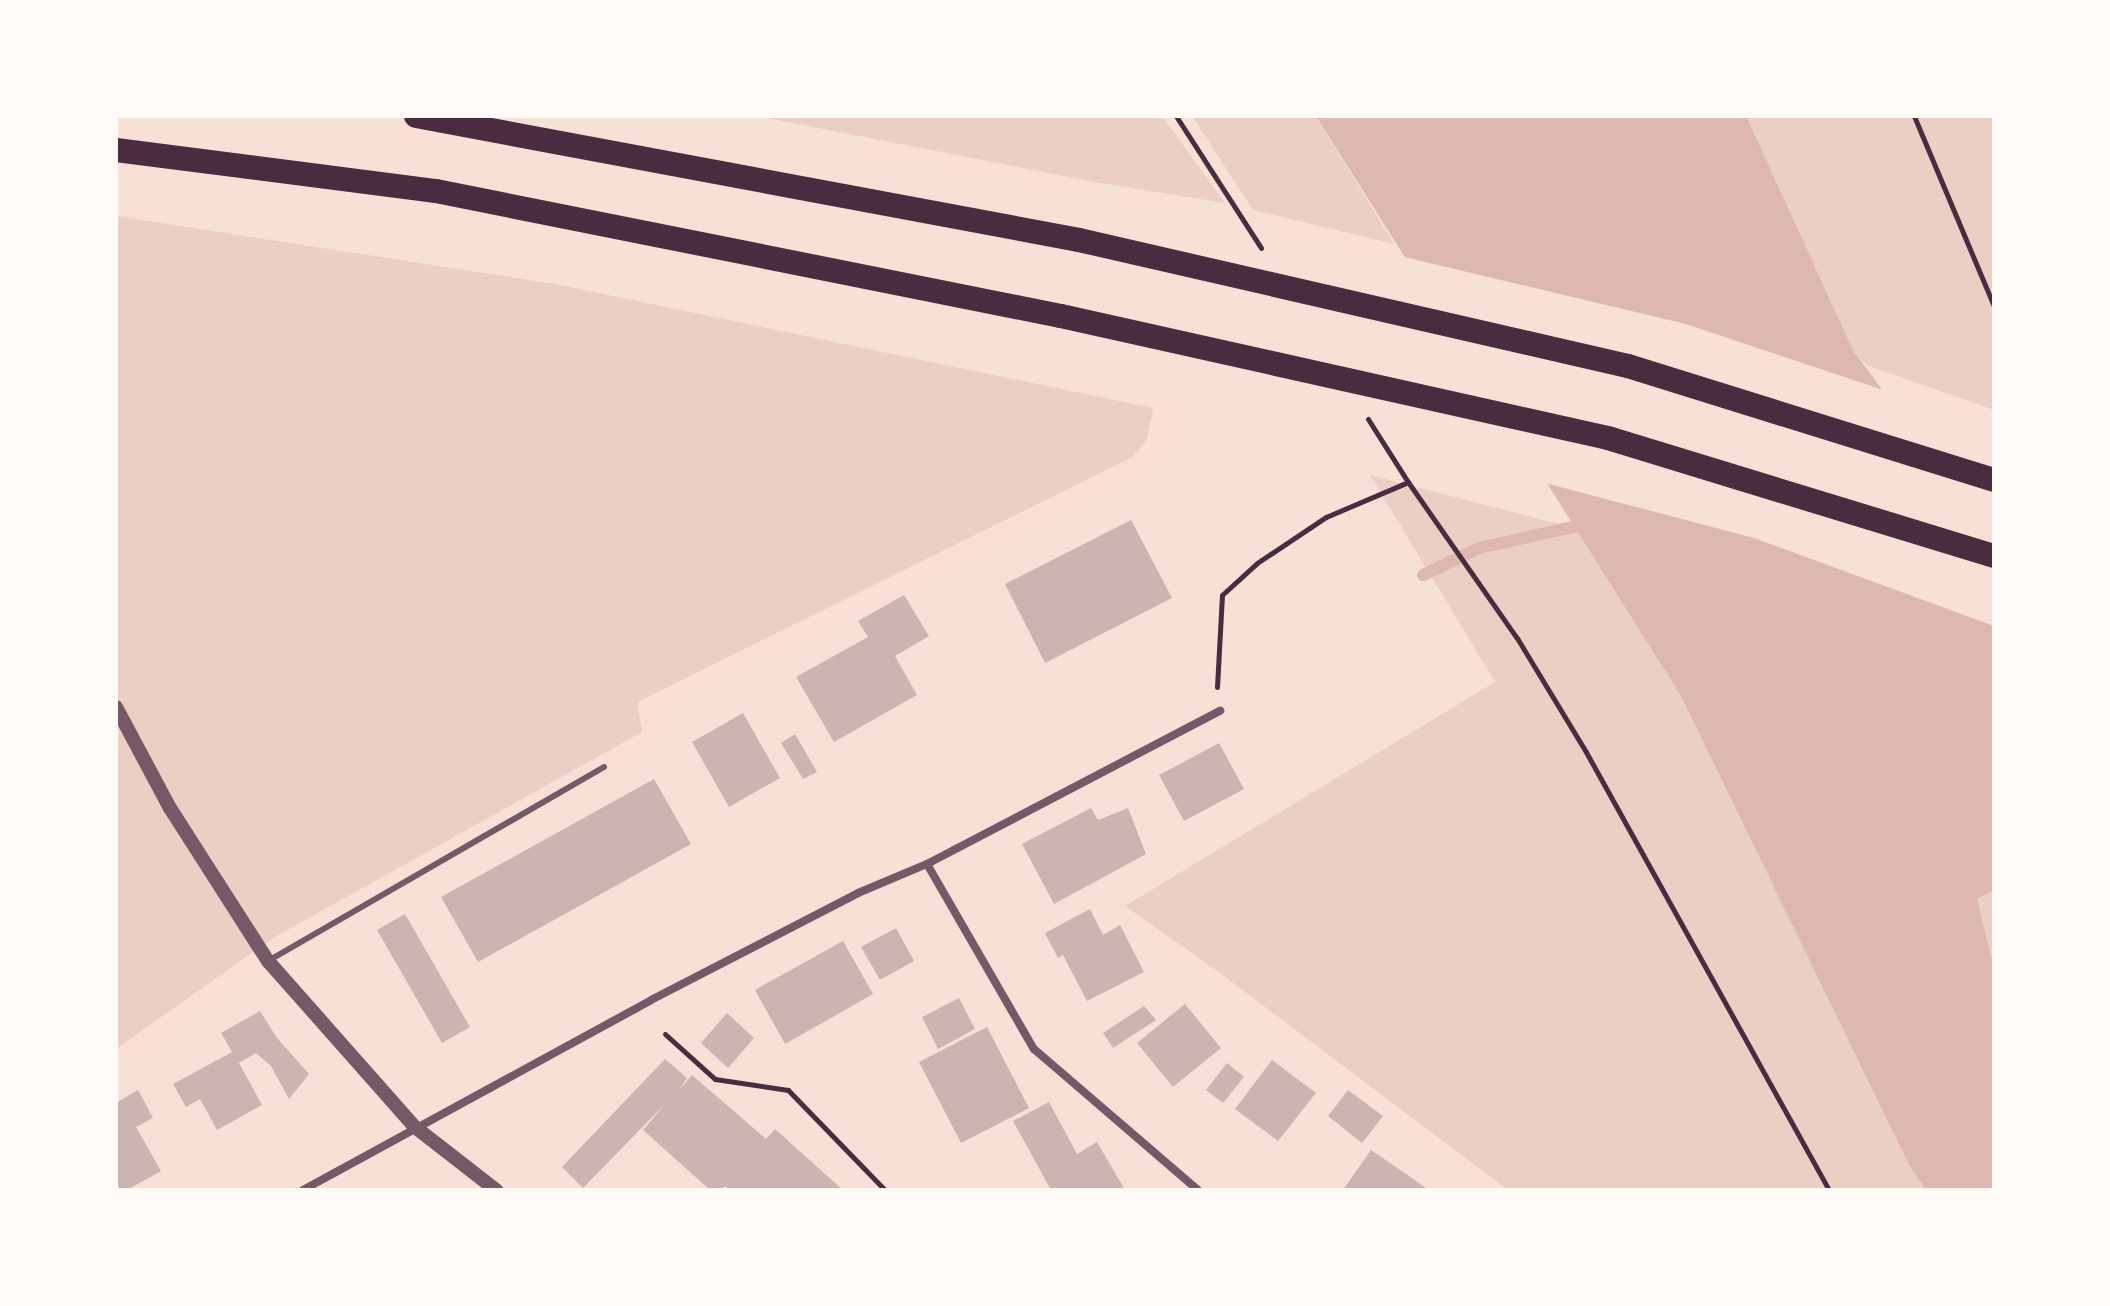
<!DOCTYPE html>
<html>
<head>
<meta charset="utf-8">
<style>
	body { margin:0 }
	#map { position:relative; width:2110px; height:1306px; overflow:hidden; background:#f7e1d7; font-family:"Varela Round",sans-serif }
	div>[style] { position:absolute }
	.green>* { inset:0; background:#ebcfc5 }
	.water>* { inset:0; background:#dcb8b0 }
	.pier>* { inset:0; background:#f7e1d7 }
	.stream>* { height:12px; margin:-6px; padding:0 6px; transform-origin:6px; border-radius:6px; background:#dcb8b0 }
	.building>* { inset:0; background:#ccb4b1 }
	.path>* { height:5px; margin:-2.5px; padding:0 2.5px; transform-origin:2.5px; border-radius:2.5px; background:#4a2c40 }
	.service>* { height:6px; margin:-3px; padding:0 3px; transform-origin:3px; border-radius:3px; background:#755966 }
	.minor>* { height:8px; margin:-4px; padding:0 4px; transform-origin:4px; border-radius:4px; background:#755966 }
	.tertiary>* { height:14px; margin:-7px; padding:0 7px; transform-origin:7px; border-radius:7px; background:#755966 }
	.motorway>* { height:24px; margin:-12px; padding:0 12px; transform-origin:12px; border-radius:12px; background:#4a2c40 }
	span { translate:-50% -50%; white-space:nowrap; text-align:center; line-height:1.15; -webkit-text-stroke:7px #fffaf5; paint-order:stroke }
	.frame { position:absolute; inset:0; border:118px solid #fffaf5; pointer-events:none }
</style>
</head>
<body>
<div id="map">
	<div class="green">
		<div style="clip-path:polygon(757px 116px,1162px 116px,1225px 203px,1094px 182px)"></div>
		<div style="clip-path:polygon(1192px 116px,1316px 116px,1394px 244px,1253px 210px)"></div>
		<div style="clip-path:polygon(1746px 116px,1994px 116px,1994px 410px,1866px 365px,1853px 350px)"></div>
		<div style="clip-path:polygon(116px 216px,555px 284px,1153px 408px,1147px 439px,1133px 457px,637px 702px,642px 732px,273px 938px,116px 1049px)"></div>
		<div style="clip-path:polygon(1370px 475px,1578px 529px,1681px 696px,1909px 1165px,1926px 1190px,1508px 1190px,1220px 973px,1125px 906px,1495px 682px)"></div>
		<div style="clip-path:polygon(1994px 890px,1994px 968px,1976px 898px)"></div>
	</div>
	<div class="water">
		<div style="clip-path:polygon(1316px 116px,1746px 116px,1853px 350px,1994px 543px,1994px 890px,1977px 899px,1994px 968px,1994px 1190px,1926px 1190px,1909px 1165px,1681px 696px)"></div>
	</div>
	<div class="pier">
		<div style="clip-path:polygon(1396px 255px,1686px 324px,1892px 393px,1994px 536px,1994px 626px,1754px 538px,1545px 483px)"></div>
	</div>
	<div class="stream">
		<div style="left:1423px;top:575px;width:62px;rotate:-25.7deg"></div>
		<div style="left:1479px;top:548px;width:115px;rotate:-12.6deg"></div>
	</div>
	<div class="building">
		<div style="clip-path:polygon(1131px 520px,1172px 598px,1045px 663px,1005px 584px)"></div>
		<div style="clip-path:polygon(904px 595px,929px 636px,895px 656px,917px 695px,834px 742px,796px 677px,868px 637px,858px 621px)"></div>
		<div style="clip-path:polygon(743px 713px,780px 778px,729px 807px,692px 742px)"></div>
		<div style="clip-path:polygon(795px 734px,817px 772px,803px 779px,781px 743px)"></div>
		<div style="clip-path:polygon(1219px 743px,1244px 789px,1184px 821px,1159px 775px)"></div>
		<div style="clip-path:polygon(654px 779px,691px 844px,478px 962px,441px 897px)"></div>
		<div style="clip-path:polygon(1091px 808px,1098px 820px,1128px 808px,1146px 854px,1054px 904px,1022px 844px)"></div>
		<div style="clip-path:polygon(1090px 909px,1103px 935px,1120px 925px,1144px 972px,1087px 1001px,1063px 955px,1058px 958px,1045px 933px)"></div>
		<div style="clip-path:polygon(405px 914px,470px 1027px,442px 1043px,377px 930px)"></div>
		<div style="clip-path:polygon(896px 928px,914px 961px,880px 980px,861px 947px)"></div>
		<div style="clip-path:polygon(843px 941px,873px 994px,785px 1044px,755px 990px)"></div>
		<div style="clip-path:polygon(959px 998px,975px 1029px,938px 1049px,922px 1017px)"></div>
		<div style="clip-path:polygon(1185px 1004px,1221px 1048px,1173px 1087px,1137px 1043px)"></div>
		<div style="clip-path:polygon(1144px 1006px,1156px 1020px,1113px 1048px,1103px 1033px)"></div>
		<div style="clip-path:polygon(260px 1011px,277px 1038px,309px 1074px,289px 1099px,271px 1066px,256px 1053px,239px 1063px,262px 1105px,217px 1130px,200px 1099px,186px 1107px,173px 1084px,232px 1052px,221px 1033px)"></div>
		<div style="clip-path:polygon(727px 1013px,754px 1038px,728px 1068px,701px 1043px)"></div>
		<div style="clip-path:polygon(987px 1027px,1029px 1108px,961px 1143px,919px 1062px)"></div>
		<div style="clip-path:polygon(665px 1059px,687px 1078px,679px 1090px,692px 1075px,766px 1139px,775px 1129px,843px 1190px,729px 1190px,725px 1186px,721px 1190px,710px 1190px,643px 1130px,666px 1103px,583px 1188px,562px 1167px)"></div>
		<div style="clip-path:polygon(1272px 1060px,1316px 1093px,1278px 1141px,1235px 1109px)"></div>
		<div style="clip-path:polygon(1227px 1063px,1244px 1077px,1223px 1103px,1206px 1090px)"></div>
		<div style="clip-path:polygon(138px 1090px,153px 1118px,136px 1127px,161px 1171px,127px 1190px,116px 1190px,116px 1103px)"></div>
		<div style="clip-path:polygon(1348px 1090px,1383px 1116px,1362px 1143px,1328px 1116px)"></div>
		<div style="clip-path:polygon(1049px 1102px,1077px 1154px,1097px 1142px,1125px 1190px,1051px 1190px,1013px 1121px)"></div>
		<div style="clip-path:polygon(1371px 1150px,1409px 1176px,1429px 1190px,1343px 1190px)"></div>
	</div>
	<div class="path">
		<div style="left:1176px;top:116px;width:157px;rotate:57.2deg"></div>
		<div style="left:1914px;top:116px;width:206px;rotate:67.2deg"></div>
		<div style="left:1368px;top:419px;width:75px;rotate:57.6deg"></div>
		<div style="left:1408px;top:482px;width:190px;rotate:55.1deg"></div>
		<div style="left:1517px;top:638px;width:133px;rotate:58.8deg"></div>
		<div style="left:1586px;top:752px;width:501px;rotate:60.98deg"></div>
		<div style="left:1217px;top:687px;width:92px;rotate:-86.9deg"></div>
		<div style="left:1222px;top:595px;width:47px;rotate:-42.4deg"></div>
		<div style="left:1257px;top:563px;width:83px;rotate:-33.7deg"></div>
		<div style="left:1326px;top:517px;width:89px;rotate:-23.1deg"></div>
		<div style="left:665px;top:1034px;width:67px;rotate:42deg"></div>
		<div style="left:715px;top:1079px;width:74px;rotate:8.6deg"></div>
		<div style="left:788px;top:1090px;width:139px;rotate:45.9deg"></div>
	</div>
	<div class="service">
		<div style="left:268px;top:961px;width:388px;rotate:-30deg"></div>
	</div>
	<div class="minor">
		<div style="left:927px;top:864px;width:214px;rotate:60deg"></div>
		<div style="left:1034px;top:1049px;width:216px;rotate:40.7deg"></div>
		<div style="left:303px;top:1190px;width:396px;rotate:-28.6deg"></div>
		<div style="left:651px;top:1000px;width:233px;rotate:-27.3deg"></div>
		<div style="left:858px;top:893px;width:75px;rotate:-22.8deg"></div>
		<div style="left:927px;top:864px;width:331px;rotate:-27.6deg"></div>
	</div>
	<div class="tertiary">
		<div style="left:116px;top:707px;width:115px;rotate:61.9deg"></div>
		<div style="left:170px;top:808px;width:182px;rotate:57.4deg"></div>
		<div style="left:268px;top:961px;width:222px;rotate:48.5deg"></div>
		<div style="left:415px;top:1127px;width:103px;rotate:37.9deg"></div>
	</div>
	<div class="motorway">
		<div style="left:416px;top:116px;width:674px;rotate:10.59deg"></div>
		<div style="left:1079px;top:240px;width:563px;rotate:12.93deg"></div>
		<div style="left:1628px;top:366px;width:383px;rotate:17.3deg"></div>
		<div style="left:116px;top:150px;width:323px;rotate:7.3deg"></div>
		<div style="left:436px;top:191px;width:637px;rotate:11.31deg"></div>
		<div style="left:1061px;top:316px;width:560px;rotate:12.57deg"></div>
		<div style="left:1608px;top:438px;width:404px;rotate:17deg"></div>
	</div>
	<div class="frame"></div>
</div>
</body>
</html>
